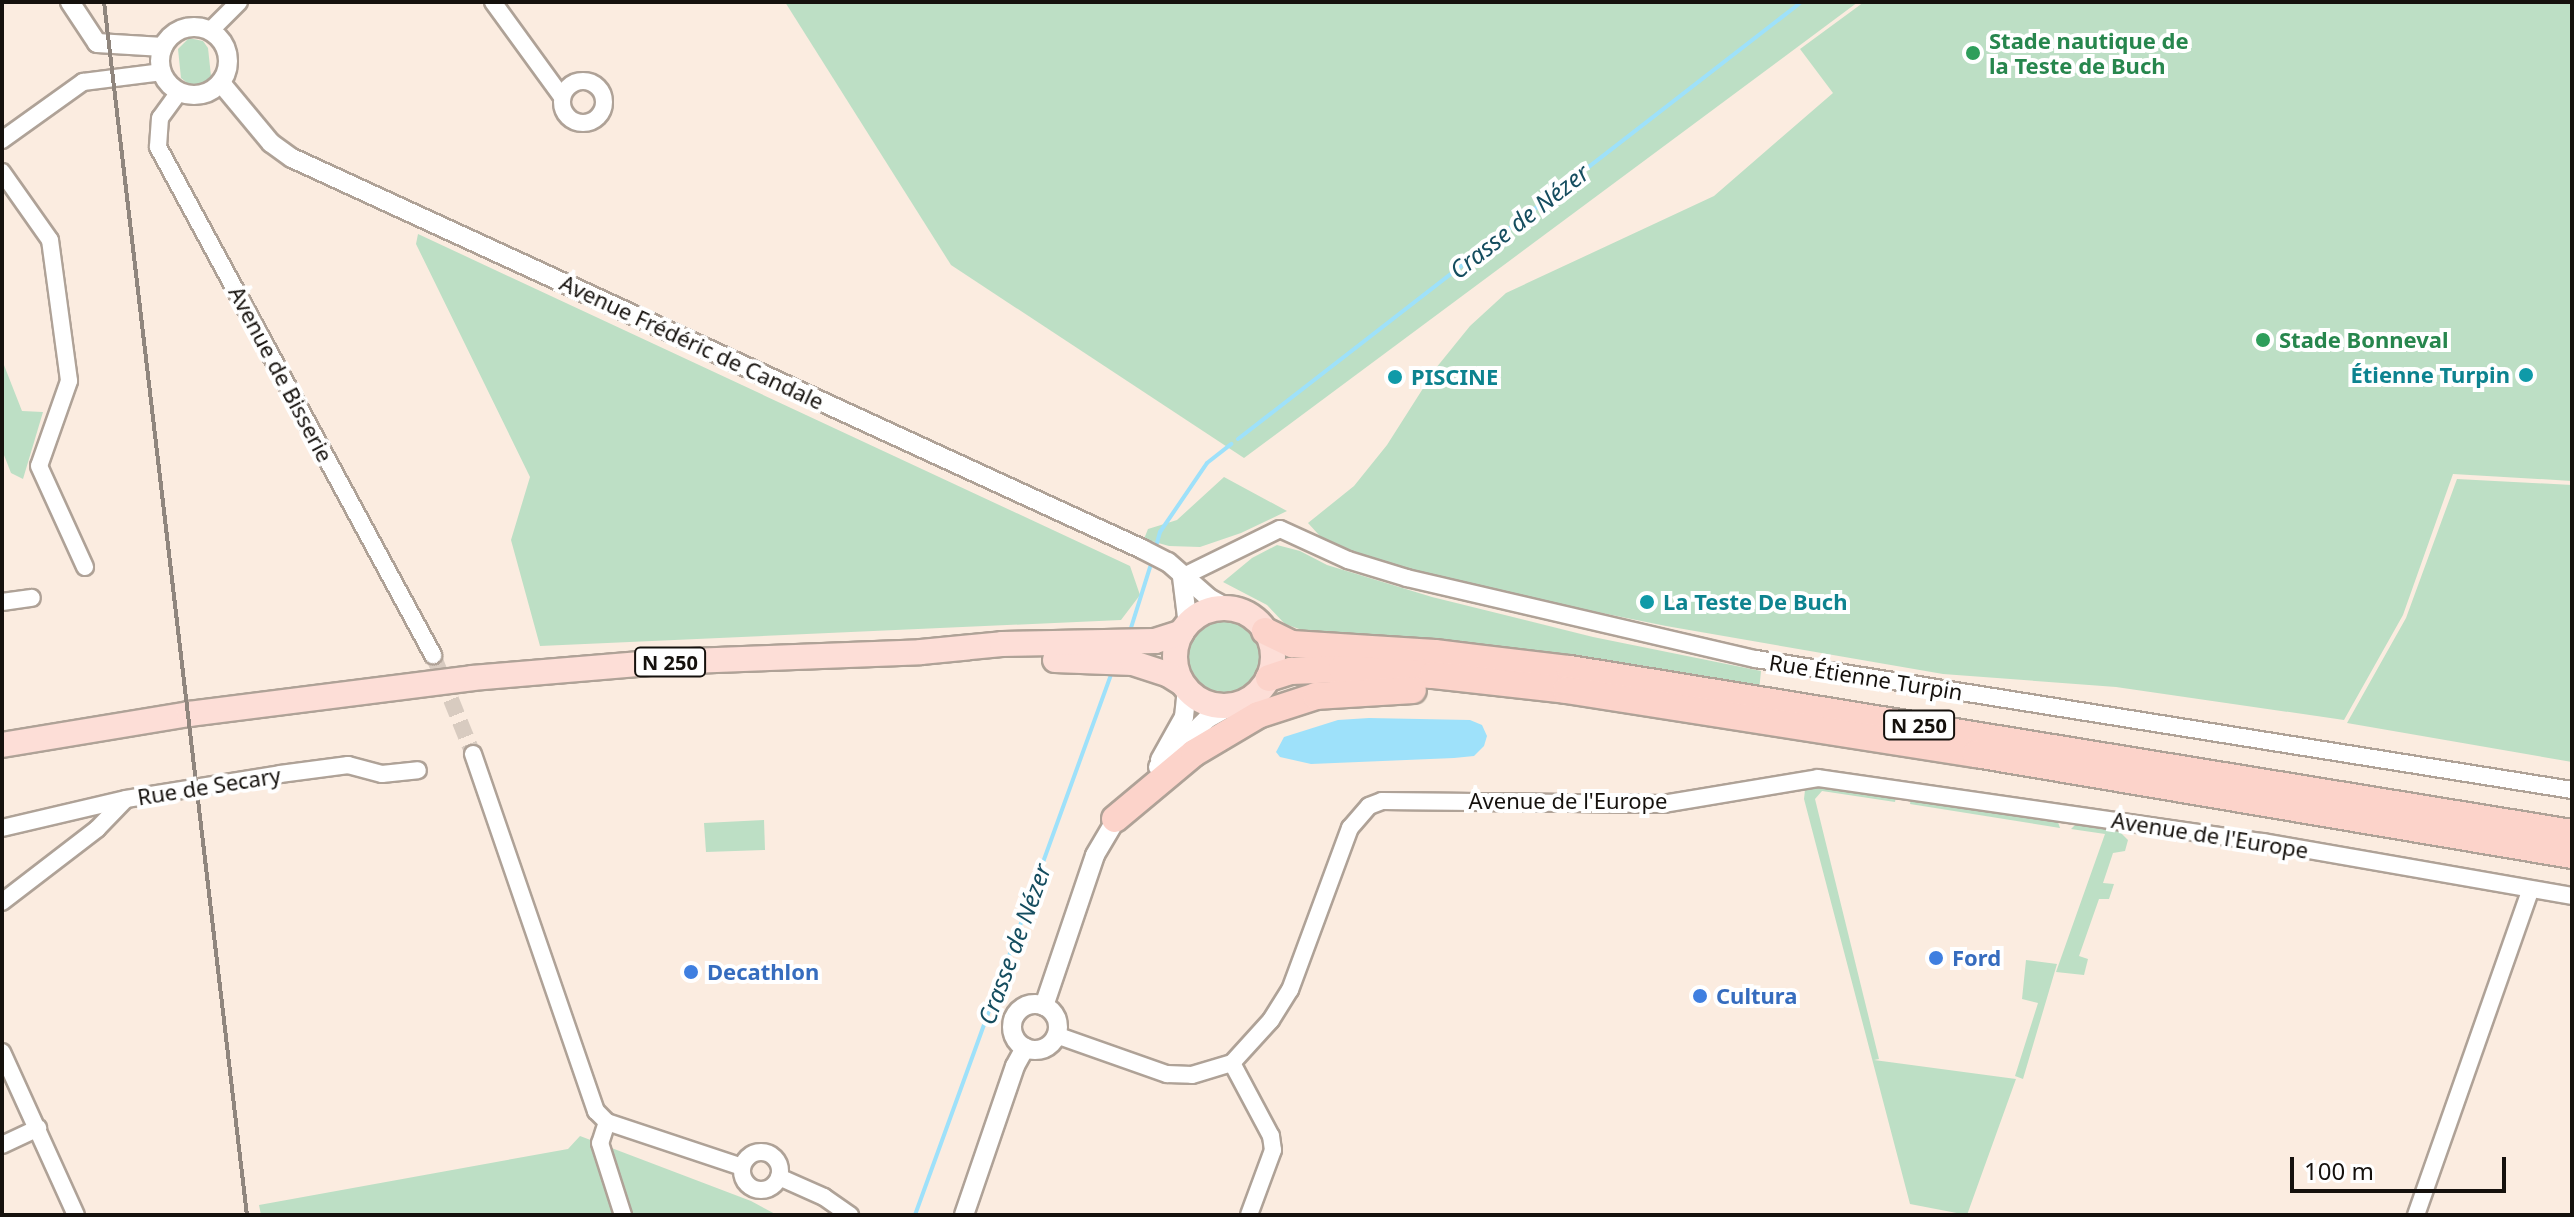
<!DOCTYPE html>
<html>
<head>
<meta charset="utf-8">
<style>
	body { margin:0 }
	#map { position:relative; width:2574px; height:1217px; overflow:hidden; background:#fbece0; font-family:"Noto Sans",sans-serif }
	div>[style] { position:absolute }
	.green>* { inset:0; background:#bddfc5 }
	.round { border-radius:50% }
	.water>* { inset:0; background:#9ee1fa }
	.stream>* { height:4px; margin:-2px; padding:0 2px; transform-origin:2px; border-radius:2px; background:#9ee1fa }
	.minor-tunnel>* { height:16px; margin-top:-8px; transform-origin:0; background:repeating-linear-gradient(90deg,#d8cbc0 0 16px,transparent 0 24px) }
	.roads { filter:drop-shadow(2px 0 #afa297) drop-shadow(-2px 0 #afa297) drop-shadow(0 2px #afa297) drop-shadow(0 -2px #afa297) }
	.minor>* { height:16px; margin:-8px; padding:0 8px; transform-origin:8px; border-radius:8px; background:#fff }
	.minor>.ring { margin:-8px; padding:0; box-sizing:content-box; background:none; border:16px solid #fff; border-radius:50% }
	.tertiary>* { height:18px; margin:-9px; padding:0 9px; transform-origin:9px; border-radius:9px; background:#fff }
	.tertiary>.ring { margin:-9px; padding:0; box-sizing:content-box; background:none; border:18px solid #fff; border-radius:50% }
	.primary>* { height:24px; margin:-12px; padding:0 12px; transform-origin:12px; border-radius:12px; background:#fdded7 }
	.primary>.ring { margin:-12px; padding:0; box-sizing:content-box; background:none; border:24px solid #fdded7; border-radius:50% }
	.trunk>* { height:26px; margin:-13px; padding:0 13px; transform-origin:13px; border-radius:13px; background:#fcd3ca }
	.rail>* { height:4px; margin:-2px; padding:0 2px; transform-origin:2px; border-radius:2px; background:#90867e }
	.dots>* { width:22px; height:22px; translate:-50% -50%; box-sizing:border-box; border:4px solid #fff; border-radius:50% }
	span { translate:-50% -50%; white-space:nowrap; text-align:center; line-height:1.15; -webkit-text-stroke:8px #fff; paint-order:stroke }
	.shield-label span { padding:2px 6px; background:#fff; border:2px solid; border-radius:6px; -webkit-text-stroke-width:0 }
	.shield-label { font-size:20px; color:#15110d; font-weight:700 }
	.leisure-label { font-size:22px; color:#27864d; font-weight:700 }
	.left { translate:0 -50%; text-align:left }
	.street-label { font-size:22px; color:#15110d }
	.culture-label { font-size:22px; color:#0d838f; font-weight:700 }
	.right { translate:-100% -50%; text-align:right }
	.shop-label { font-size:22px; color:#366cbe; font-weight:700 }
	.water-label { font-size:24px; color:#154d5f; font-style:italic }
	.frame { position:absolute; inset:0; border:4px solid #15110d; pointer-events:none }
	.scale { position:absolute; left:2290px; top:1157px; width:216px; height:36px; box-sizing:border-box; border:4px solid #15110d; border-top:0; padding-left:10px; font-size:24px; line-height:28px; white-space:nowrap; color:#15110d; -webkit-text-stroke:6px #fff; paint-order:stroke }
</style>
</head>
<body>
<div id="map">
	<div class="green">
		<div style="clip-path:polygon(785px 2px,1858px 2px,1244px 458px,951px 265px)"></div>
		<div style="clip-path:polygon(1864px 2px,2572px 2px,2572px 481px,2453px 474px,2403px 615px,2344px 720px,2116px 687px,1943px 674px,1666px 626px,1468px 586px,1329px 546px,1308px 523px,1354px 486px,1387px 445px,1436px 368px,1470px 326px,1506px 293px,1714px 196px,1833px 93px,1800px 49px)"></div>
		<div style="clip-path:polygon(189px 38px,203px 41px,208px 48px,211px 76px,201px 86px,192px 87px,181px 78px,178px 49px)"></div>
		<div style="clip-path:polygon(418px 234px,1130px 566px,1140px 595px,1121px 620px,540px 646px,511px 540px,530px 477px,416px 244px)"></div>
		<div style="clip-path:polygon(2px 360px,22px 411px,43px 412px,23px 479px,11px 473px,2px 450px)"></div>
		<div style="clip-path:polygon(1224px 477px,1287px 511px,1241px 533px,1200px 547px,1169px 546px,1144px 539px,1148px 529px,1177px 520px)"></div>
		<div style="clip-path:polygon(2457px 479px,2572px 485px,2572px 762px,2347px 723px,2406px 618px)"></div>
		<div style="clip-path:polygon(1277px 545px,1300px 551px,1327px 565px,1432px 597px,1593px 637px,1761px 671px,1759px 691px,1322px 637px,1285px 624px,1267px 605px,1223px 582px,1252px 558px)"></div>
		<div class="round" style="left:1184px;top:617px;width:78px;height:78px"></div>
		<div style="clip-path:polygon(1812px 785px,1896px 797px,1895px 802px,1822px 791px,1815px 799px,1879px 1059px,1874px 1060px,2016px 1079px,1967px 1215px,1910px 1204px,1804px 799px,1805px 790px)"></div>
		<div style="clip-path:polygon(1911px 799px,2058px 822px,2060px 828px,1910px 804px)"></div>
		<div style="clip-path:polygon(764px 820px,765px 850px,706px 852px,704px 823px)"></div>
		<div style="clip-path:polygon(2075px 825px,2118px 830px,2128px 840px,2125px 851px,2113px 853px,2103px 883px,2114px 884px,2109px 899px,2099px 899px,2079px 956px,2088px 959px,2084px 975px,2056px 972px,2105px 834px,2071px 829px)"></div>
		<div style="clip-path:polygon(2026px 960px,2057px 964px,2023px 1079px,2015px 1076px,2038px 1003px,2022px 999px)"></div>
		<div style="clip-path:polygon(580px 1136px,751px 1201px,777px 1215px,261px 1215px,259px 1205px,568px 1149px)"></div>
	</div>
	<div class="water">
		<div style="clip-path:polygon(1369px 718px,1470px 720px,1482px 725px,1487px 736px,1484px 746px,1474px 756px,1454px 758px,1311px 764px,1280px 757px,1276px 752px,1284px 737px,1338px 720px)"></div>
	</div>
	<div class="stream">
		<div style="left:1238px;top:439px;width:711px;rotate:-37.8deg"></div>
		<div style="left:1157px;top:543px;width:11px;rotate:-75deg"></div>
		<div style="left:1160px;top:532px;width:83px;rotate:-55.7deg"></div>
		<div style="left:1207px;top:463px;width:31px;rotate:-38deg"></div>
		<div style="left:1130px;top:631px;width:67px;rotate:-72.6deg"></div>
		<div style="left:915px;top:1215px;width:578px;rotate:-70.06deg"></div>
	</div>
	<div class="minor-tunnel">
		<div style="left:433px;top:655px;width:107px;rotate:68deg"></div>
	</div>
	<div class="roads">
		<div class="minor">
			<div style="left:493px;top:2px;width:117px;rotate:54deg"></div>
			<div style="left:210px;top:31px;width:41px;rotate:-45deg"></div>
			<div class="ring" style="left:562px;top:81px;width:26px;height:26px"></div>
			<div style="left:179px;top:92px;width:32px;rotate:126deg"></div>
			<div style="left:160px;top:118px;width:29px;rotate:94deg"></div>
			<div style="left:158px;top:147px;width:578px;rotate:61.57deg"></div>
			<div style="left:2px;top:140px;width:100px;rotate:-35.6deg"></div>
			<div style="left:83px;top:82px;width:80px;rotate:-7.2deg"></div>
			<div style="left:2px;top:172px;width:83px;rotate:54.8deg"></div>
			<div style="left:50px;top:240px;width:142px;rotate:82.3deg"></div>
			<div style="left:69px;top:381px;width:90px;rotate:109.4deg"></div>
			<div style="left:39px;top:466px;width:111px;rotate:65.5deg"></div>
			<div style="left:1182px;top:577px;width:109px;rotate:-26.1deg"></div>
			<div style="left:1280px;top:529px;width:75px;rotate:24.5deg"></div>
			<div style="left:1348px;top:560px;width:62px;rotate:17deg"></div>
			<div style="left:1407px;top:578px;width:358px;rotate:13.1deg"></div>
			<div style="left:1756px;top:659px;width:826px;rotate:9.12deg"></div>
			<div style="left:2px;top:602px;width:30px;rotate:-8deg"></div>
			<div style="left:473px;top:754px;width:378px;rotate:71deg"></div>
			<div style="left:596px;top:1111px;width:16px;rotate:45deg"></div>
			<div style="left:607px;top:1122px;width:142px;rotate:18.4deg"></div>
			<div style="left:2px;top:828px;width:127px;rotate:-13.2deg"></div>
			<div style="left:126px;top:799px;width:156px;rotate:-9.2deg"></div>
			<div style="left:280px;top:774px;width:69px;rotate:-7.5deg"></div>
			<div style="left:348px;top:765px;width:35px;rotate:15deg"></div>
			<div style="left:382px;top:774px;width:36px;rotate:-6deg"></div>
			<div style="left:2px;top:902px;width:120px;rotate:-37.5deg"></div>
			<div style="left:97px;top:829px;width:40px;rotate:-46deg"></div>
			<div style="left:1056px;top:1035px;width:118px;rotate:19.4deg"></div>
			<div style="left:1167px;top:1074px;width:25px;rotate:2deg"></div>
			<div style="left:1192px;top:1075px;width:42px;rotate:-16.7deg"></div>
			<div style="left:1232px;top:1063px;width:58px;rotate:-47.8deg"></div>
			<div style="left:1271px;top:1020px;width:36px;rotate:-58deg"></div>
			<div style="left:1290px;top:990px;width:173px;rotate:-69.7deg"></div>
			<div style="left:1350px;top:828px;width:29px;rotate:-49deg"></div>
			<div style="left:1369px;top:806px;width:14px;rotate:-21deg"></div>
			<div style="left:1382px;top:801px;width:281px;rotate:0.6deg"></div>
			<div style="left:1663px;top:804px;width:157px;rotate:-9.5deg"></div>
			<div style="left:1818px;top:778px;width:450px;rotate:8.2deg"></div>
			<div style="left:2263px;top:842px;width:314px;rotate:9.9deg"></div>
			<div style="left:2px;top:1052px;width:179px;rotate:65.6deg"></div>
			<div style="left:1232px;top:1063px;width:83px;rotate:61.9deg"></div>
			<div style="left:1271px;top:1136px;width:14px;rotate:82deg"></div>
			<div style="left:1273px;top:1150px;width:69px;rotate:110.3deg"></div>
			<div style="left:607px;top:1122px;width:22px;rotate:108deg"></div>
			<div style="left:600px;top:1143px;width:76px;rotate:72.3deg"></div>
			<div style="left:2px;top:1145px;width:40px;rotate:-25deg"></div>
			<div class="ring" style="left:742px;top:1152px;width:22px;height:22px"></div>
			<div style="left:779px;top:1177px;width:49px;rotate:24deg"></div>
			<div style="left:824px;top:1197px;width:32px;rotate:35deg"></div>
			<div style="left:2416px;top:1215px;width:343px;rotate:-70.6deg"></div>
		</div>
		<div class="tertiary">
			<div style="left:70px;top:2px;width:49px;rotate:56.6deg"></div>
			<div style="left:97px;top:43px;width:66px;rotate:3.5deg"></div>
			<div class="ring" style="left:160px;top:27px;width:50px;height:50px"></div>
			<div style="left:221px;top:83px;width:78px;rotate:50.2deg"></div>
			<div style="left:271px;top:143px;width:26px;rotate:36deg"></div>
			<div style="left:292px;top:158px;width:936px;rotate:24.7deg"></div>
			<div style="left:1142px;top:549px;width:29px;rotate:27deg"></div>
			<div style="left:1168px;top:562px;width:55px;rotate:41.3deg"></div>
			<div style="left:1209px;top:598px;width:21px;rotate:29deg"></div>
			<div style="left:1182px;top:577px;width:48px;rotate:82.9deg"></div>
			<div style="left:1160px;top:760px;width:49px;rotate:-60.8deg"></div>
			<div style="left:1184px;top:717px;width:27px;rotate:-84deg"></div>
			<div style="left:1158px;top:767px;width:69px;rotate:-44.4deg"></div>
			<div style="left:1207px;top:719px;width:29px;rotate:-29deg"></div>
			<div class="ring" style="left:1012px;top:1004px;width:28px;height:28px"></div>
			<div style="left:1044px;top:1006px;width:159px;rotate:-71.3deg"></div>
			<div style="left:1095px;top:855px;width:51px;rotate:-59.4deg"></div>
			<div style="left:964px;top:1215px;width:157px;rotate:-71.1deg"></div>
			<div style="left:1015px;top:1066px;width:21px;rotate:-61deg"></div>
		</div>
		<div class="primary">
			<div class="ring" style="left:1175px;top:608px;width:74px;height:74px"></div>
			<div style="left:1055px;top:660px;width:78px;rotate:2.2deg"></div>
			<div style="left:1133px;top:663px;width:38px;rotate:18deg"></div>
			<div style="left:1169px;top:675px;width:15px;rotate:32deg"></div>
			<div style="left:2px;top:745px;width:190px;rotate:-9.4deg"></div>
			<div style="left:189px;top:714px;width:285px;rotate:-7.2deg"></div>
			<div style="left:472px;top:678px;width:193px;rotate:-4.8deg"></div>
			<div style="left:664px;top:662px;width:257px;rotate:-2.2deg"></div>
			<div style="left:921px;top:652px;width:81px;rotate:-5.6deg"></div>
			<div style="left:1002px;top:644px;width:153px;rotate:-1.1deg"></div>
			<div style="left:1155px;top:641px;width:28px;rotate:-18deg"></div>
		</div>
		<div class="trunk">
			<div style="left:1265px;top:631px;width:30px;rotate:26deg"></div>
			<div style="left:1292px;top:644px;width:143px;rotate:3.6deg"></div>
			<div style="left:1435px;top:653px;width:136px;rotate:6.8deg"></div>
			<div style="left:1570px;top:669px;width:1015px;rotate:9.3deg"></div>
			<div style="left:1269px;top:678px;width:23px;rotate:-18deg"></div>
			<div style="left:1291px;top:671px;width:51px;rotate:-2.2deg"></div>
			<div style="left:1342px;top:669px;width:91px;rotate:3.8deg"></div>
			<div style="left:1433px;top:675px;width:134px;rotate:6.4deg"></div>
			<div style="left:1566px;top:690px;width:415px;rotate:8.9deg"></div>
			<div style="left:1976px;top:754px;width:604px;rotate:9.62deg"></div>
			<div style="left:1115px;top:819px;width:103px;rotate:-39.9deg"></div>
			<div style="left:1194px;top:753px;width:74px;rotate:-30.7deg"></div>
			<div style="left:1258px;top:715px;width:61px;rotate:-18.1deg"></div>
			<div style="left:1316px;top:696px;width:97px;rotate:-3.5deg"></div>
		</div>
	</div>
	<div class="rail">
		<div style="left:104px;top:2px;width:1221px;rotate:83.28deg"></div>
	</div>
	<div class="dots">
		<div style="left:1973px;top:53px;background:#2e9e5b"></div>
		<div style="left:2263px;top:340px;background:#2e9e5b"></div>
		<div style="left:2526px;top:375px;background:#0f9aa8"></div>
		<div style="left:1395px;top:377px;background:#0f9aa8"></div>
		<div style="left:1647px;top:602px;background:#0f9aa8"></div>
		<div style="left:1936px;top:958px;background:#3f7fe0"></div>
		<div style="left:691px;top:972px;background:#3f7fe0"></div>
		<div style="left:1700px;top:996px;background:#3f7fe0"></div>
	</div>
	<div class="shield-label">
		<span style="left:670px;top:662px">N 250</span>
		<span style="left:1919px;top:725px">N 250</span>
	</div>
	<div class="leisure-label">
		<span class="left" style="left:1989px;top:53px">Stade nautique de<br>la Teste de Buch</span>
		<span class="left" style="left:2279px;top:340px">Stade Bonneval</span>
	</div>
	<div class="street-label">
		<span style="left:692px;top:342px;rotate:25deg">Avenue Frédéric de Candale</span>
		<span style="left:281px;top:374px;rotate:62deg">Avenue de Bisserie</span>
		<span style="left:1866px;top:677px;rotate:9deg">Rue Étienne Turpin</span>
		<span style="left:209px;top:786px;rotate:-9deg">Rue de Secary</span>
		<span style="left:1568px;top:801px">Avenue de l'Europe</span>
		<span style="left:2210px;top:835px;rotate:9deg">Avenue de l'Europe</span>
	</div>
	<div class="culture-label">
		<span class="right" style="left:2510px;top:375px">Étienne Turpin</span>
		<span class="left" style="left:1411px;top:377px">PISCINE</span>
		<span class="left" style="left:1663px;top:602px">La Teste De Buch</span>
	</div>
	<div class="shop-label">
		<span class="left" style="left:1952px;top:958px">Ford</span>
		<span class="left" style="left:707px;top:972px">Decathlon</span>
		<span class="left" style="left:1716px;top:996px">Cultura</span>
	</div>
	<div class="water-label">
		<span style="left:1519px;top:221px;rotate:-38deg">Crasse de Nézer</span>
		<span style="left:1014px;top:944px;rotate:-70deg">Crasse de Nézer</span>
	</div>
	<div class="frame"></div>
	<div class="scale">100 m</div>
</div>
</body>
</html>
